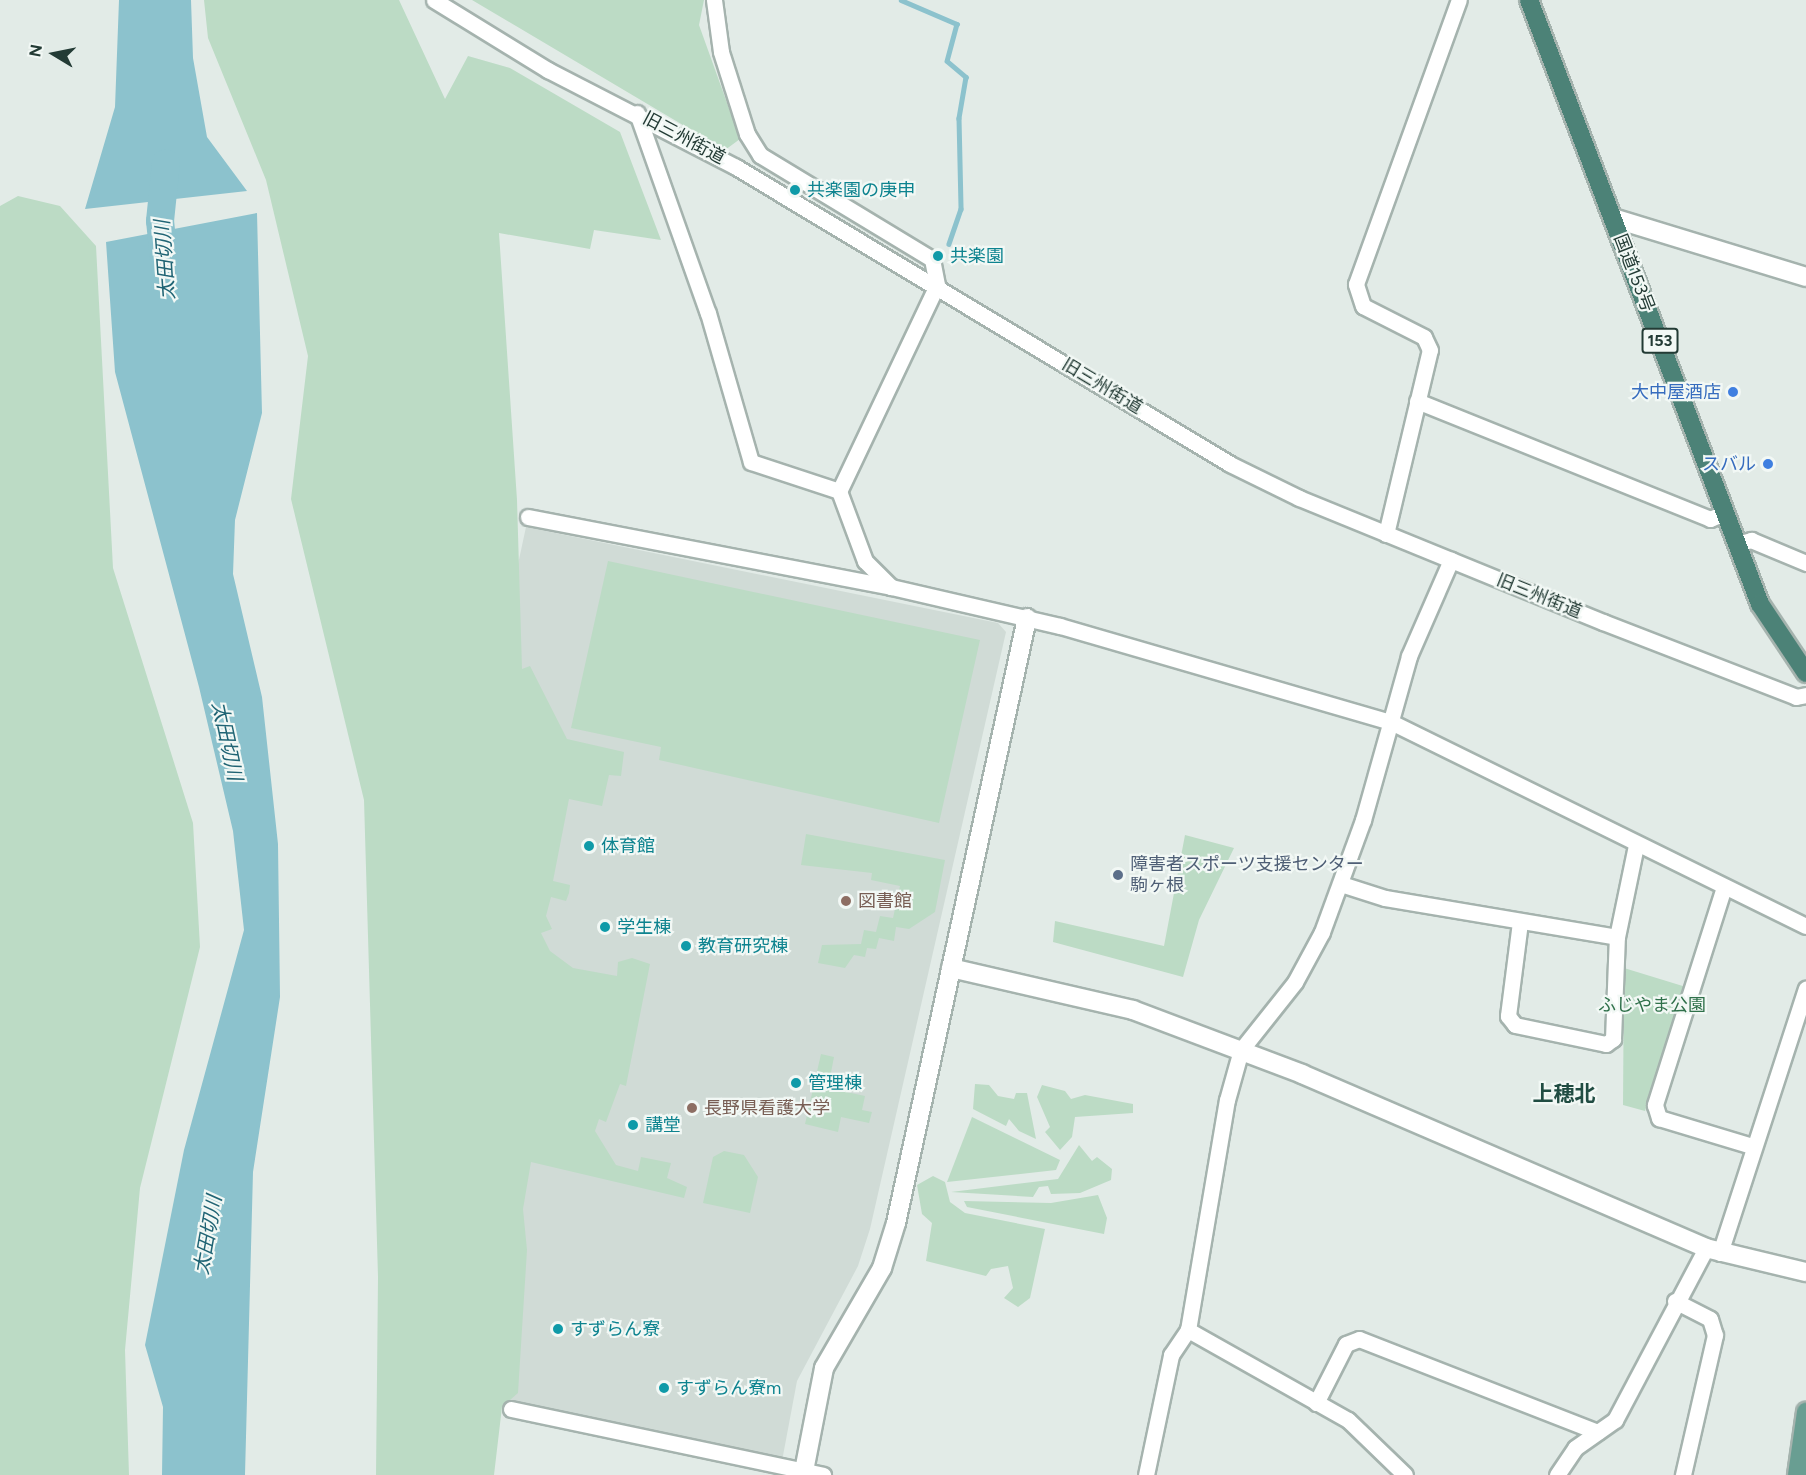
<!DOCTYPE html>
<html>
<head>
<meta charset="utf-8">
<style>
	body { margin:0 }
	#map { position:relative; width:1806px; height:1475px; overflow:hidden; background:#e2ebe7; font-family:Figtree,"Noto Sans JP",sans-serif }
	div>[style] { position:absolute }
	.built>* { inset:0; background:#d0dbd6 }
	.green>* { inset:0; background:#bcdbc5 }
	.water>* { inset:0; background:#8cc2cd }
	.stream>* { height:4.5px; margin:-2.25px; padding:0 2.25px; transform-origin:2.25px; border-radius:2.25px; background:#8cc2cd }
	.river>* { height:28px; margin:-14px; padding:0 14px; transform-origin:14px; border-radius:14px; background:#8cc2cd }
	.roads { filter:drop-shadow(2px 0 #a5b3ae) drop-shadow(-2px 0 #a5b3ae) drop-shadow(0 2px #a5b3ae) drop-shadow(0 -2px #a5b3ae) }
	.minor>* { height:15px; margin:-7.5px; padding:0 7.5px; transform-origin:7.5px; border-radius:7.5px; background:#fff }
	.tertiary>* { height:18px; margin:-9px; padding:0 9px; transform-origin:9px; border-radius:9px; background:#fff }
	.primary>* { height:18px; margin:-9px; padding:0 9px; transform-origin:9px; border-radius:9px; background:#699e92 }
	.trunk>* { height:18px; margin:-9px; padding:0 9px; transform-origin:9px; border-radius:9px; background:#4c8277 }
	.dots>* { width:16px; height:16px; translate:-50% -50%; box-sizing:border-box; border:3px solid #f2f8f5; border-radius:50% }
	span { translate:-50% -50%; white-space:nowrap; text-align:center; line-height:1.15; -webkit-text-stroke:4.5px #f2f8f5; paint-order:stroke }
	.shield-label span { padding:2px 4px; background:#f2f8f5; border:2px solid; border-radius:4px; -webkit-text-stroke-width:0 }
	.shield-label { font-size:16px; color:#233b35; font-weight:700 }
	.street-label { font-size:18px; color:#233b35 }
	.culture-label { font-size:18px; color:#0d838f }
	.left { translate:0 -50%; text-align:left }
	.shop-label { font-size:18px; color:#366cbe }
	.right { translate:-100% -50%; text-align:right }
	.service-label { font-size:18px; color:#4e5e75 }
	.education-label { font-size:18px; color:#785e54 }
	.park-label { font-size:18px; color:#2f704a }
	.water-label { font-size:20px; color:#206474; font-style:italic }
	.quarter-label { font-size:21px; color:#204c42; font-weight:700 }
	.north { position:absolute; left:24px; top:24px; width:60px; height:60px; -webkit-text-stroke:4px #f2f8f5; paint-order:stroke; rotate:280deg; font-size:16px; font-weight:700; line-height:24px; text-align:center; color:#233b35 }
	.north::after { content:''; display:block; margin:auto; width:21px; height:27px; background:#233b35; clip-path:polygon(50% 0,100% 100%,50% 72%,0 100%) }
</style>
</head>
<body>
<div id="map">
	<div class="built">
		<div style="clip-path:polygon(526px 527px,998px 623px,1006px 632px,870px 1229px,858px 1266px,797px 1381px,782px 1461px,484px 1399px,503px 634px)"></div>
	</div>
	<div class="green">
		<div style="clip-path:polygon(204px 0,399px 0,445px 99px,468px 56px,510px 68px,620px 132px,661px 240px,594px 230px,590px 249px,499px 233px,517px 500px,522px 669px,530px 666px,567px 739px,624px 752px,621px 776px,609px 775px,602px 806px,569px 799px,553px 881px,570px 885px,569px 893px,566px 901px,551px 897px,546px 916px,552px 929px,541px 933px,550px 951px,573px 968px,617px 976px,618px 962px,632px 958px,650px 964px,626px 1086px,620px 1084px,606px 1122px,599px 1119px,595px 1131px,616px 1165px,638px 1171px,641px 1157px,671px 1163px,667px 1178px,687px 1187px,684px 1198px,531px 1162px,523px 1209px,527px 1250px,518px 1393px,502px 1407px,494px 1475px,376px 1475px,378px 1277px,364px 800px,291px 499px,308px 356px,266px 180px,208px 38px)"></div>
		<div style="clip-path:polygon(472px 0,704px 0,699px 25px,740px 139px,725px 150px)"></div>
		<div style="clip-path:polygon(18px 196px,60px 206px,96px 246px,113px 568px,193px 823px,200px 947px,140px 1188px,125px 1350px,129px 1475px,0 1475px,0 206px)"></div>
		<div style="clip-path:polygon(608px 561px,980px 640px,939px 823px,659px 760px,661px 747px,571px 728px)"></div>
		<div style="clip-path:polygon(806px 834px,945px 860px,935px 912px,909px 929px,896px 927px,894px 941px,879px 938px,876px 949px,867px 948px,865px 957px,854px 955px,845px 968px,818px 963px,822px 945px,861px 944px,864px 930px,876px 932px,880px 916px,893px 918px,900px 886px,871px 880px,872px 873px,801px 865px)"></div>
		<div style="clip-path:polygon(1185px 835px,1234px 848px,1199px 920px,1183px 977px,1053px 942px,1055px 921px,1164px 946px)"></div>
		<div style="clip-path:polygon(1624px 968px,1686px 987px,1645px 1111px,1623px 1105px)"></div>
		<div style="clip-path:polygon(821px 1054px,834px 1057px,828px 1088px,865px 1096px,862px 1110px,872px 1112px,869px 1123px,841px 1117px,838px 1132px,805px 1124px)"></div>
		<div style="clip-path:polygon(975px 1084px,989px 1085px,998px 1096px,1014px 1099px,1016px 1093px,1027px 1093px,1036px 1139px,1019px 1131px,1009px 1119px,1006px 1126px,973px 1109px)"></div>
		<div style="clip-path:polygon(1042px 1085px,1065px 1091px,1071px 1099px,1085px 1095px,1133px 1104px,1133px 1113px,1075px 1117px,1072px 1137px,1060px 1150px,1045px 1132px,1050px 1127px,1037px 1097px)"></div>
		<div style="clip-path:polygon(972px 1117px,1060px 1160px,1056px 1170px,947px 1182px)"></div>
		<div style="clip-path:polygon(1079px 1145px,1092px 1161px,1097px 1157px,1112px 1169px,1111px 1180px,1080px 1193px,1051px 1194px,1048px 1186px,1039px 1187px,1033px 1197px,951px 1192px,1058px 1179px)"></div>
		<div style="clip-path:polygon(724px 1151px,744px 1155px,758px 1177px,750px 1213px,703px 1203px,713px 1157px)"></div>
		<div style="clip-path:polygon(933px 1176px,945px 1182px,950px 1202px,965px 1213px,1045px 1229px,1030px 1298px,1018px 1307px,1004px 1298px,1013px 1288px,1008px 1266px,991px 1269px,986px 1276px,926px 1261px,932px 1223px,922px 1214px,917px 1185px)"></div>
		<div style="clip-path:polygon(1098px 1195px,1107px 1218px,1104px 1234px,967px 1207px,964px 1201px,1051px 1203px)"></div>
	</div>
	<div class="water">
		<div style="clip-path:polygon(119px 0,191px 0,193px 58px,207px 137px,247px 191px,85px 209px,115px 107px)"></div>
		<div style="clip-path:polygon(257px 213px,262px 413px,235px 520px,233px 574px,262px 697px,278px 844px,280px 997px,253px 1172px,245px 1475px,162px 1475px,163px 1407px,145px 1345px,184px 1150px,244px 930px,233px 831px,199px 687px,115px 372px,106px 242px)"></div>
	</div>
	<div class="stream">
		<div style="left:901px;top:0;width:61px;rotate:23.2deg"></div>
		<div style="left:957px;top:24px;width:38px;rotate:105deg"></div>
		<div style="left:947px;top:61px;width:25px;rotate:40deg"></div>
		<div style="left:966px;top:77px;width:42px;rotate:99.7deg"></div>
		<div style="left:959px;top:118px;width:91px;rotate:88.7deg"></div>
		<div style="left:961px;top:209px;width:37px;rotate:109deg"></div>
	</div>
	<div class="river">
		<div style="left:165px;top:269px;width:48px;rotate:-95.9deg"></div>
		<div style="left:160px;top:221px;width:58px;rotate:-84.1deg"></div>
	</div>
	<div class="roads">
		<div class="minor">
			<div style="left:434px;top:0;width:134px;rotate:31.6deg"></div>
			<div style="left:548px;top:70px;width:212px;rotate:27.3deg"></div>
			<div style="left:736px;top:167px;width:576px;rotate:31.01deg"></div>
			<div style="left:1230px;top:464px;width:77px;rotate:26.2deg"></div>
			<div style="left:1299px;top:498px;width:328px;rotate:22.2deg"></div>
			<div style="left:1603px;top:622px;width:207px;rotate:21.2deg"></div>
			<div style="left:1796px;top:697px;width:10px;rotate:-11deg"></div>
			<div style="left:714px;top:0;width:52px;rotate:82.3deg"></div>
			<div style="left:721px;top:52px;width:86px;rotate:72.4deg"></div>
			<div style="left:747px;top:134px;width:25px;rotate:58deg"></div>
			<div style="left:760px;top:155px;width:201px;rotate:31.2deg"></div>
			<div style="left:932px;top:259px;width:26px;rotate:79deg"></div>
			<div style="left:937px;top:285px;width:228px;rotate:115.4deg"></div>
			<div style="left:839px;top:491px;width:75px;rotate:69.6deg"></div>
			<div style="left:865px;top:561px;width:37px;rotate:45deg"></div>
			<div style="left:891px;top:587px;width:173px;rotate:13deg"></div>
			<div style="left:1060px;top:626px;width:347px;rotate:16.2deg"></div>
			<div style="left:1393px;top:723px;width:460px;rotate:26.2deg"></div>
			<div style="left:637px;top:113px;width:212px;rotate:70.5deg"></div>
			<div style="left:708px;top:313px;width:155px;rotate:73.9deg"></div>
			<div style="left:751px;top:462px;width:93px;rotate:18.2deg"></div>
			<div style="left:1417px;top:401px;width:316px;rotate:21.9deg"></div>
			<div style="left:1710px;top:519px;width:15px;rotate:-23deg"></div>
			<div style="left:528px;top:517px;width:369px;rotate:10.9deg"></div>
			<div style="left:1386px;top:534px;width:189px;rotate:-76.6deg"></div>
			<div style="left:1430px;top:350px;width:14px;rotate:-115deg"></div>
			<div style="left:1424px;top:337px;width:68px;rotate:-153.1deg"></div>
			<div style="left:1363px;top:306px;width:23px;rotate:-108deg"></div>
			<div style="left:1356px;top:284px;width:302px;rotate:-70.1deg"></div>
			<div style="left:1737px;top:544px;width:15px;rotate:-16deg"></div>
			<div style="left:1751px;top:540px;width:60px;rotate:22.7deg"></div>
			<div style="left:1341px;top:884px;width:46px;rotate:17.7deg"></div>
			<div style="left:1385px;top:898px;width:235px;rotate:9.5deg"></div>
			<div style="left:1617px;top:937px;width:94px;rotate:-78.3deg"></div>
			<div style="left:1724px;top:887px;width:229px;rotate:107.6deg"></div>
			<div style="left:1655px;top:1105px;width:14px;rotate:73deg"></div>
			<div style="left:1659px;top:1118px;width:97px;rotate:16.8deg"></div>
			<div style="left:1520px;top:922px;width:95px;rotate:97.3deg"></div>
			<div style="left:1508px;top:1016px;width:11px;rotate:52deg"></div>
			<div style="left:1515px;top:1025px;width:93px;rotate:11.8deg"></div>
			<div style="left:1606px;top:1044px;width:9px;rotate:-36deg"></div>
			<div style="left:1613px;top:1039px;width:102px;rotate:-87.8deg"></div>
			<div style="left:1720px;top:1253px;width:278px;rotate:-72deg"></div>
			<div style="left:1675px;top:1301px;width:39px;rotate:27deg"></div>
			<div style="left:1710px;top:1319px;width:17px;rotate:73deg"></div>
			<div style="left:1715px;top:1335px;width:144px;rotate:102.9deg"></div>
			<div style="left:1316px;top:1403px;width:66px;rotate:-63deg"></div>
			<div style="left:1346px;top:1344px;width:14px;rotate:-21deg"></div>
			<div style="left:1359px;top:1339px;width:256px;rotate:21.3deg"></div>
			<div style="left:511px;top:1409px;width:319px;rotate:11.9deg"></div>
			<div style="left:1146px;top:1475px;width:123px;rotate:-78.2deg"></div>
			<div style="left:1171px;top:1355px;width:30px;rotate:-56deg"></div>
			<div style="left:1405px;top:1475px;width:79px;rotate:-136deg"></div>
			<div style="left:1348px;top:1420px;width:184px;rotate:-150.6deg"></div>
			<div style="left:1188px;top:1330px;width:233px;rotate:-80.4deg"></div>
			<div style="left:1227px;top:1100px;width:52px;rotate:-74.4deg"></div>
			<div style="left:1241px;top:1050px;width:87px;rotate:-51.5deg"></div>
			<div style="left:1295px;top:982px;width:57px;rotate:-61.6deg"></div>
			<div style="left:1322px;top:932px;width:119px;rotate:-69.9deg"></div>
			<div style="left:1363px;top:820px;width:170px;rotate:-74.3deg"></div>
			<div style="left:1409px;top:656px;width:105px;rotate:-66.4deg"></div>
			<div style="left:1557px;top:1475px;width:32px;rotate:-56deg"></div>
			<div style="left:1575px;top:1448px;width:49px;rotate:-35deg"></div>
			<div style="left:1615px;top:1420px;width:195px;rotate:-62.1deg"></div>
		</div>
		<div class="tertiary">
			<div style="left:1613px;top:218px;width:202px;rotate:17deg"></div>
			<div style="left:951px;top:968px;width:187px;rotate:13deg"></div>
			<div style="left:1133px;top:1010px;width:181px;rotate:20.7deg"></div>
			<div style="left:1302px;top:1074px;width:440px;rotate:23.3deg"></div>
			<div style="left:1706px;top:1248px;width:103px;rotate:13.5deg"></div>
			<div style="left:804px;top:1471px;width:105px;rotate:-79deg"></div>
			<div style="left:824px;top:1368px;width:116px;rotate:-59.9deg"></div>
			<div style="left:882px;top:1268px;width:47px;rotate:-72.7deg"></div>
			<div style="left:896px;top:1223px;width:619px;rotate:-77.78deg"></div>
		</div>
		<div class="primary">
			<div style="left:1797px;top:1475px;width:64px;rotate:-81.9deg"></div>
		</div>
		<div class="trunk">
			<div style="left:1529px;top:0;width:647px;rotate:69.07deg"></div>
			<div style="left:1760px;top:604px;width:83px;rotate:56.3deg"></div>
		</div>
	</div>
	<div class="dots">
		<div style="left:795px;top:190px;background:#0f9aa8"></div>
		<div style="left:938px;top:256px;background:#0f9aa8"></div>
		<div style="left:1733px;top:392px;background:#3f7fe0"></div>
		<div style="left:1768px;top:464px;background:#3f7fe0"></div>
		<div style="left:589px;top:846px;background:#0f9aa8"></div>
		<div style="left:1118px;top:875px;background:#5c6f8a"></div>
		<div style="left:846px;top:901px;background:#8d6e63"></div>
		<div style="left:605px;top:927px;background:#0f9aa8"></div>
		<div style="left:686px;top:946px;background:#0f9aa8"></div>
		<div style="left:796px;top:1083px;background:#0f9aa8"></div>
		<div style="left:692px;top:1108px;background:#8d6e63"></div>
		<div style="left:633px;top:1125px;background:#0f9aa8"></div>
		<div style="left:558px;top:1329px;background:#0f9aa8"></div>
		<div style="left:664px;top:1388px;background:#0f9aa8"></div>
	</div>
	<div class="shield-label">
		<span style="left:1660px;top:341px">153</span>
	</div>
	<div class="street-label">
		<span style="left:684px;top:138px;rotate:28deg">旧三州街道</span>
		<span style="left:1634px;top:273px;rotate:69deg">国道153号</span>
		<span style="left:1102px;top:386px;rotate:31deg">旧三州街道</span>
		<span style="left:1539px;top:596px;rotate:22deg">旧三州街道</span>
	</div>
	<div class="culture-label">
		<span class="left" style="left:807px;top:190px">共楽園の庚申</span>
		<span class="left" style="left:950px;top:256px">共楽園</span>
		<span class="left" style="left:601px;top:846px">体育館</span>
		<span class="left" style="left:617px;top:927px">学生棟</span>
		<span class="left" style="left:698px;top:946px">教育研究棟</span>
		<span class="left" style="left:808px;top:1083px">管理棟</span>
		<span class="left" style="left:645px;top:1125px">講堂</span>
		<span class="left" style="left:570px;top:1329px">すずらん寮</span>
		<span class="left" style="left:676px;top:1388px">すずらん寮m</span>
	</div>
	<div class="shop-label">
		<span class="right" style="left:1721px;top:392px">大中屋酒店</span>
		<span class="right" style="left:1756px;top:464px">スバル</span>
	</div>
	<div class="service-label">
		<span class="left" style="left:1130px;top:875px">障害者スポーツ支援センター<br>駒ヶ根</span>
	</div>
	<div class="education-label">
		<span class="left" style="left:858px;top:901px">図書館</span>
		<span class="left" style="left:704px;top:1108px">長野県看護大学</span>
	</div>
	<div class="park-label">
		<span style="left:1652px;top:1005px">ふじやま公園</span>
	</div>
	<div class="water-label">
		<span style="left:165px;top:260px;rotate:-94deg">太田切川</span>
		<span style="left:227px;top:741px;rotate:78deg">太田切川</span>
		<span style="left:208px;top:1235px;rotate:-80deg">太田切川</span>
	</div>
	<div class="quarter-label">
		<span style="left:1564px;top:1094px">上穂北</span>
	</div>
	<div class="north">N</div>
</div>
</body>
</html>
